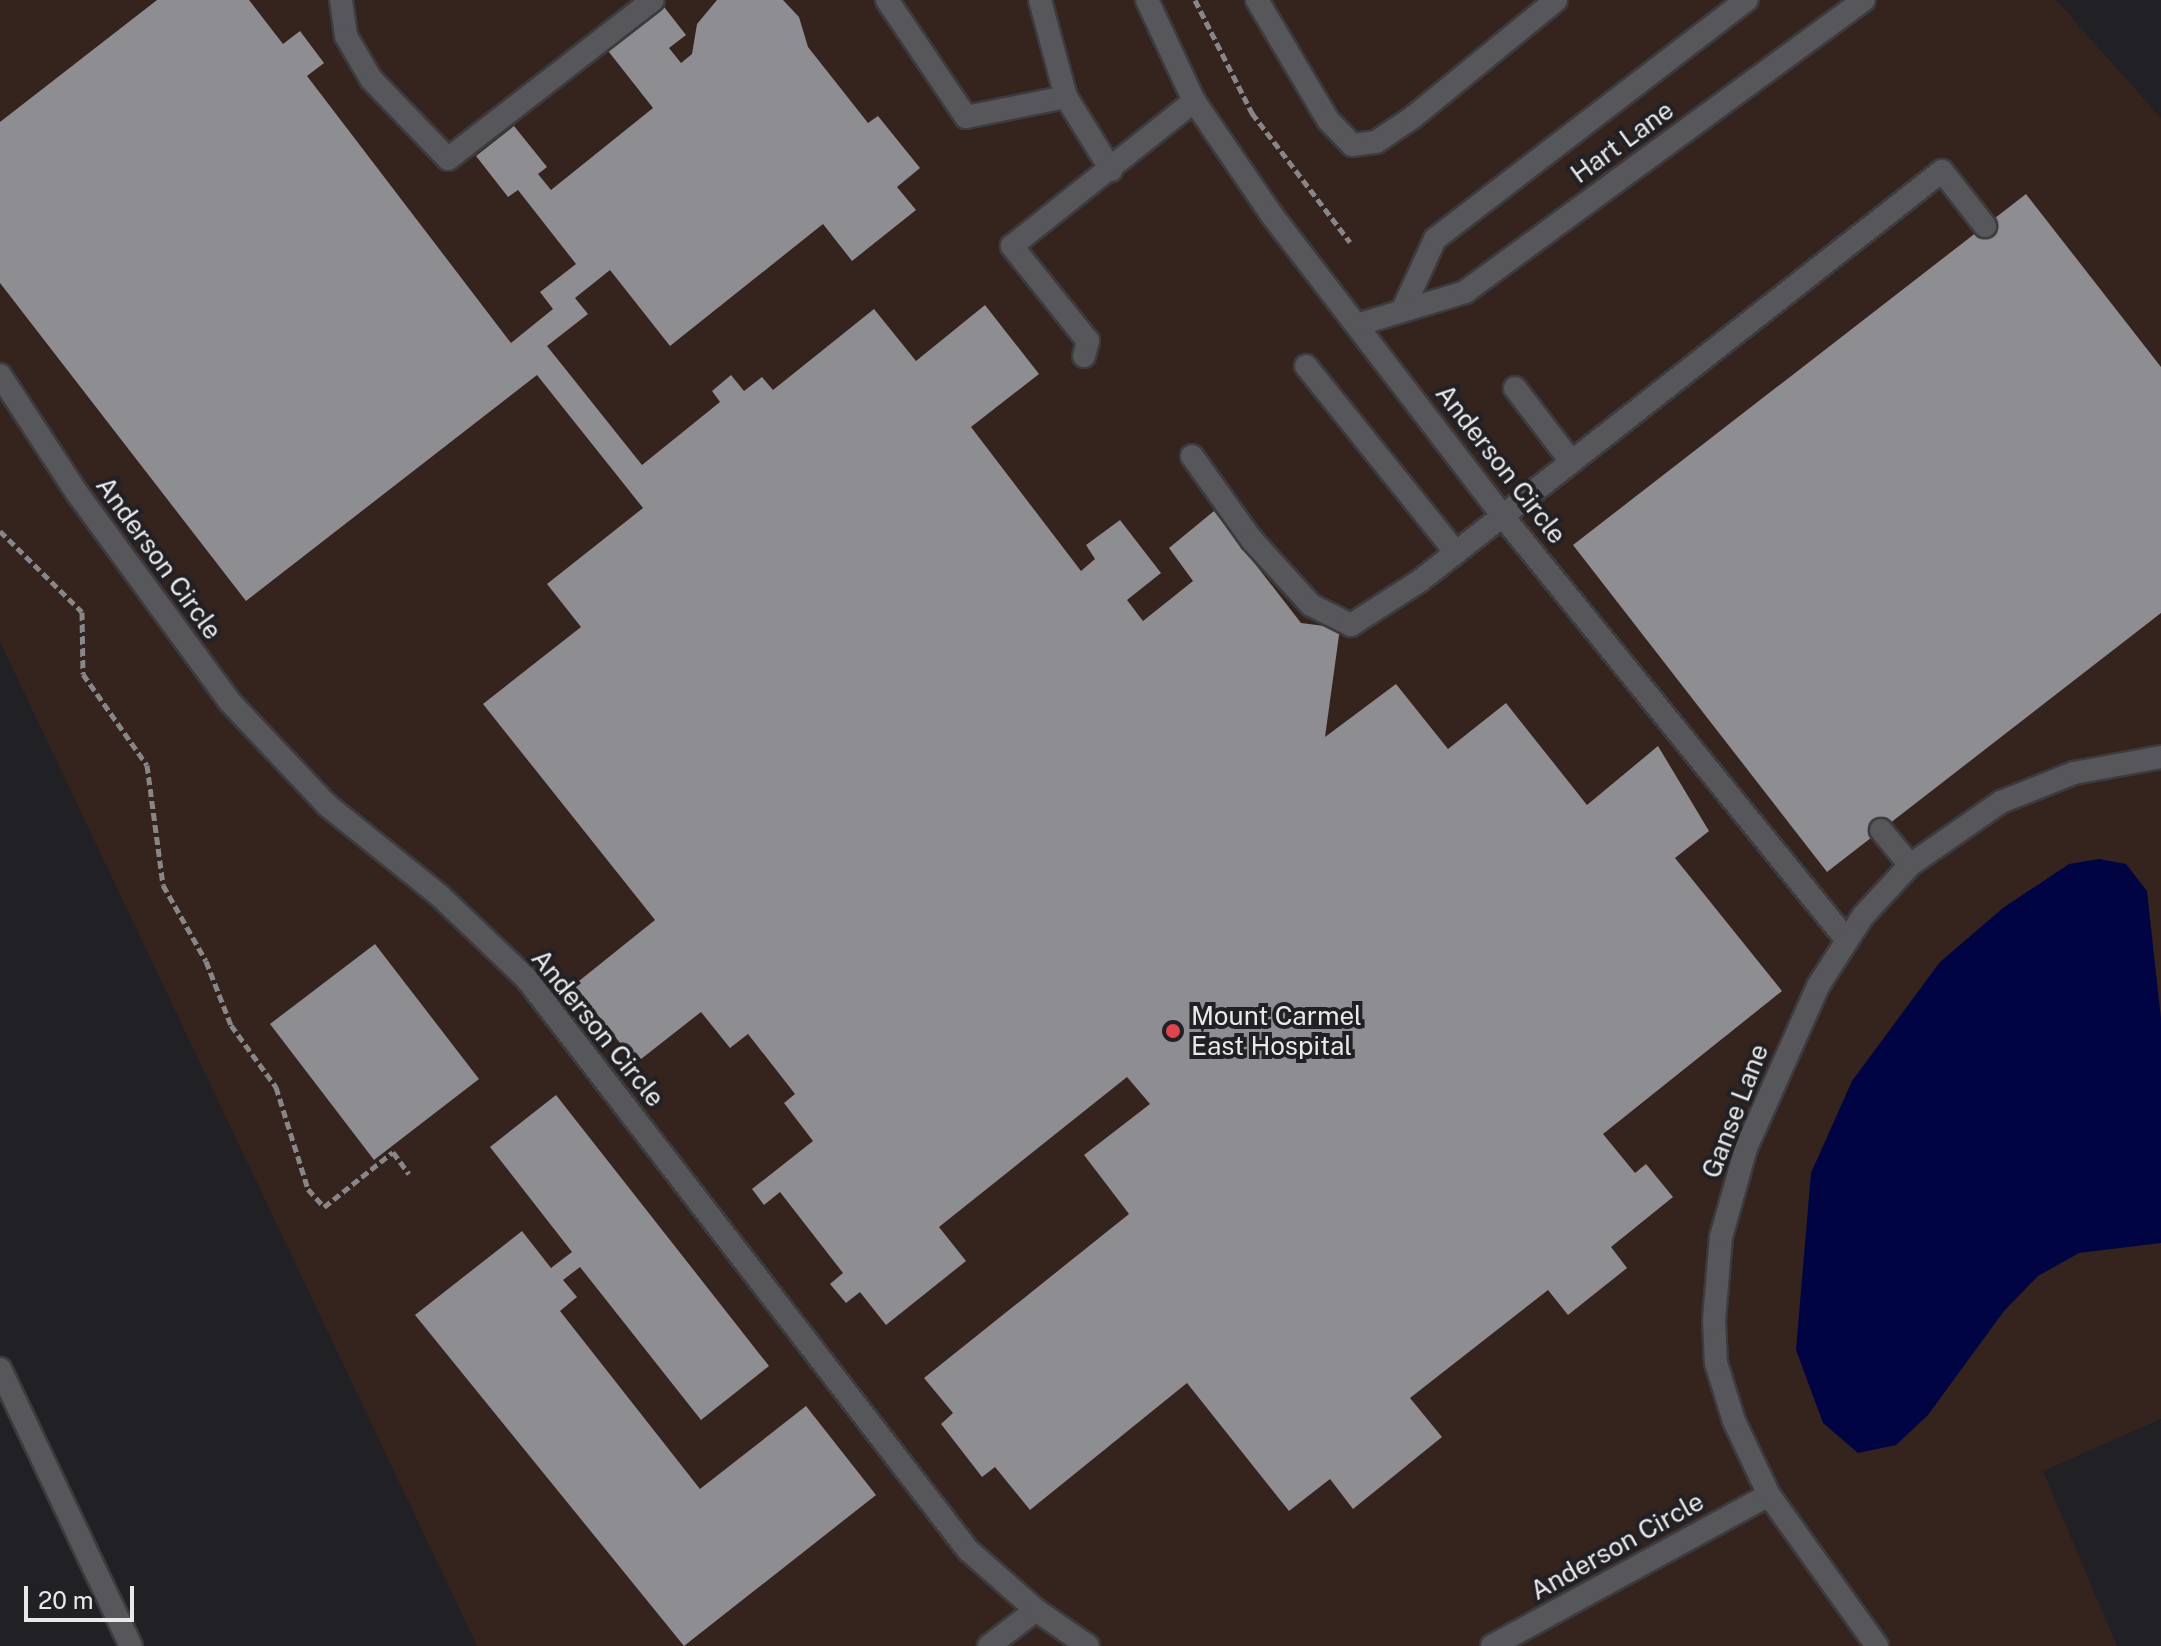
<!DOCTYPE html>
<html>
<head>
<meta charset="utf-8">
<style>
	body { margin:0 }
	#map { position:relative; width:2161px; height:1646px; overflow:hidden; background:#212024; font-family:"Public Sans",sans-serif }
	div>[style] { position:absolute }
	.medical>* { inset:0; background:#35231d }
	.water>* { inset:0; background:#000443 }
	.building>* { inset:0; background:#8e8d91 }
	.path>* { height:5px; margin-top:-2.5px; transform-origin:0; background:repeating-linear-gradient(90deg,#878689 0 8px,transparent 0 12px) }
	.roads { filter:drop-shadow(2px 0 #3c3b3e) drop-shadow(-2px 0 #3c3b3e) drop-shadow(0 2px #3c3b3e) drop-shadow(0 -2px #3c3b3e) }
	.service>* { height:22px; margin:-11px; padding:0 11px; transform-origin:11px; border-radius:11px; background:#57565a }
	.minor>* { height:22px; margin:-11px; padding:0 11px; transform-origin:11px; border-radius:11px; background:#57565a }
	.dots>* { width:22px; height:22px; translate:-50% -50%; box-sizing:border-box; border:4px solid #212024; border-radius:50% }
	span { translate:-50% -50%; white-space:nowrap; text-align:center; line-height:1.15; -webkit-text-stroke:8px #212024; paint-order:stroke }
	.street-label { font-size:26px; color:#e9e9eb }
	.poi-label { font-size:26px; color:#e9e9eb }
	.left { translate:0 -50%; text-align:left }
	.scale { position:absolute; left:24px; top:1586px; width:110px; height:36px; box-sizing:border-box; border:4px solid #e9e9eb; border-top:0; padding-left:10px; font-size:24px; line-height:28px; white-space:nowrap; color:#e9e9eb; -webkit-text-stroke:6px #212024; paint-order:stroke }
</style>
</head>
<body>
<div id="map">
	<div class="medical">
		<div style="clip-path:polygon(0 0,2056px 0,2161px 118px,2161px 1419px,2043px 1471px,2117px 1646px,477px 1646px,0 642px)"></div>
	</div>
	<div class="water">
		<div style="clip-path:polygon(2099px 859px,2126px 864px,2147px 891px,2161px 1019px,2161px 1243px,2079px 1253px,2038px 1276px,2004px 1311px,1928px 1415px,1896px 1445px,1858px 1453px,1823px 1423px,1796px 1350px,1811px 1173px,1852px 1081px,1940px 962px,2003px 908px,2069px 864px)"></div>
	</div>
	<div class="building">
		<div style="clip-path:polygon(157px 0,249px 0,283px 44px,300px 31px,324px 63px,307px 76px,511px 343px,553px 309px,540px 292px,576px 264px,518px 190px,508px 197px,476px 156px,514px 126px,547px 167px,538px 174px,551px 190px,653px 108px,605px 47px,661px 3px,686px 35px,669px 48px,681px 63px,692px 54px,697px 24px,717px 0,783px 0,799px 17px,808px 47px,868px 123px,878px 116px,920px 168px,897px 187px,916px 210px,852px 261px,823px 224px,670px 346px,610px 270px,575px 298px,588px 314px,547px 346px,642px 465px,720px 402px,712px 391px,731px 375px,744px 391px,762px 377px,773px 390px,874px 309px,916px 361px,985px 305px,1039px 374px,971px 427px,1081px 571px,1095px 559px,1086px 545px,1120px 520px,1161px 573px,1127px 600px,1143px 621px,1193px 581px,1169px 548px,1214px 511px,1301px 623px,1340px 628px,1325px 737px,1396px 684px,1448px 749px,1506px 703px,1587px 805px,1658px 746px,1709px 831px,1675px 858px,1782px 991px,1603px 1134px,1635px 1173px,1646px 1164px,1673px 1197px,1611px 1247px,1627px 1268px,1568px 1315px,1548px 1290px,1410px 1398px,1442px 1437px,1353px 1509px,1330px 1479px,1289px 1511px,1187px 1383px,1030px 1510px,995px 1467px,982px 1477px,941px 1424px,953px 1413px,924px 1378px,1129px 1214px,1084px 1155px,1150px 1104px,1127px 1077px,939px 1227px,966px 1261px,886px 1325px,860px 1292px,846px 1303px,830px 1284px,843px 1273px,780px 1192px,764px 1205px,752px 1189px,813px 1141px,784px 1103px,795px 1094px,748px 1034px,730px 1048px,701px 1012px,636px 1063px,574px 985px,655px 920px,483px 704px,581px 627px,547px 584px,643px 508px,537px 375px,246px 601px,0 283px,0 122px)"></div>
		<div style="clip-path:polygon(2026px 194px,2161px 367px,2161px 613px,1827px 872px,1573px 545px)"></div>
		<div style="clip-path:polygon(375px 944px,479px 1079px,374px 1160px,270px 1024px)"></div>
		<div style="clip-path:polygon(556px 1095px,769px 1366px,701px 1420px,580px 1267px,563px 1280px,577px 1297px,560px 1311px,700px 1489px,806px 1406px,876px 1495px,684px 1646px,415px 1315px,522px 1231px,551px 1268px,572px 1252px,490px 1147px)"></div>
	</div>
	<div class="path">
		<div style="left:1195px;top:0;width:127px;rotate:63.2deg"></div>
		<div style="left:1252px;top:113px;width:162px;rotate:52.8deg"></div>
		<div style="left:0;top:531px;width:115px;rotate:44.6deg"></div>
		<div style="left:82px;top:612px;width:62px;rotate:89.1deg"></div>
		<div style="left:83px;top:674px;width:111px;rotate:54.9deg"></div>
		<div style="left:147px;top:765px;width:121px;rotate:82.4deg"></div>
		<div style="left:163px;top:885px;width:87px;rotate:60.5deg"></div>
		<div style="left:206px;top:961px;width:69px;rotate:68.7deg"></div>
		<div style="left:231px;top:1025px;width:77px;rotate:54deg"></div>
		<div style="left:276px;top:1087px;width:107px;rotate:72.6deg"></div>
		<div style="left:308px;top:1189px;width:24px;rotate:48deg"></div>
		<div style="left:324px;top:1207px;width:88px;rotate:-38.6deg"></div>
		<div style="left:393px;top:1152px;width:27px;rotate:54deg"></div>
	</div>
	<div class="roads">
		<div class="service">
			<div style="left:341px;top:0;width:36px;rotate:82deg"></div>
			<div style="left:346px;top:36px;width:50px;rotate:59.8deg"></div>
			<div style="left:371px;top:79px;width:111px;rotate:46.1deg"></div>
			<div style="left:448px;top:159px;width:259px;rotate:-37.8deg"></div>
			<div style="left:887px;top:0;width:141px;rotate:56deg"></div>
			<div style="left:966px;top:117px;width:102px;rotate:-11.3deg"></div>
			<div style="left:1040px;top:0;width:100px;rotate:75deg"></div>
			<div style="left:1066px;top:97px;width:86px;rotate:58.3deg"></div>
			<div style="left:1257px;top:0;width:139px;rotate:59.4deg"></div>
			<div style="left:1328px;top:120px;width:35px;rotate:46deg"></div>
			<div style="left:1352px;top:145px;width:24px;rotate:-7deg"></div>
			<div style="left:1376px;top:142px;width:43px;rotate:-33.7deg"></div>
			<div style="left:1412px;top:118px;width:186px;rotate:-39.3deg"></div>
			<div style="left:1084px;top:356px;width:16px;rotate:-75deg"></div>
			<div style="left:1088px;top:341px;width:122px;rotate:-128.7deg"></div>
			<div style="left:1012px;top:246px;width:233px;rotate:-38.5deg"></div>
			<div style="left:1306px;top:366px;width:238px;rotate:51.2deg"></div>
			<div style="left:1515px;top:388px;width:91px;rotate:52.6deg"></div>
			<div style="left:1192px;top:456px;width:103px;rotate:54.5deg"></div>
			<div style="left:1252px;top:540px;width:88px;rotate:47.8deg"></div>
			<div style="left:1311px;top:605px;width:45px;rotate:26.6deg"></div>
			<div style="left:1351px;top:625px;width:83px;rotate:-32.7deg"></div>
			<div style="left:1421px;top:580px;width:662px;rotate:-38.13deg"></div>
			<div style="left:1942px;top:171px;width:70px;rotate:52deg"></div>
			<div style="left:1881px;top:830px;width:45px;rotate:50.4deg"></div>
			<div style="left:989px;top:1646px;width:59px;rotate:-37.5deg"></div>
		</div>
		<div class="minor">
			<div style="left:1147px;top:0;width:111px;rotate:65deg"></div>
			<div style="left:1194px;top:101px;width:137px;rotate:55.7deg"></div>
			<div style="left:1271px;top:214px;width:378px;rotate:52.5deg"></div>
			<div style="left:1501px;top:514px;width:547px;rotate:50.93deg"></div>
			<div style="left:1403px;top:309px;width:77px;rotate:-65.4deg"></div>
			<div style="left:1435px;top:239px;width:393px;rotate:-37.5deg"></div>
			<div style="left:1360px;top:324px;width:110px;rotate:-16.9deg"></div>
			<div style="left:1465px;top:292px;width:494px;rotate:-36.2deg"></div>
			<div style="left:0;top:375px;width:141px;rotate:56.9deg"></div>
			<div style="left:77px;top:493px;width:258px;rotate:53.8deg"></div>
			<div style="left:229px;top:701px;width:143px;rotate:46.7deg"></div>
			<div style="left:327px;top:805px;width:144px;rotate:38.8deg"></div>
			<div style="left:439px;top:895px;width:120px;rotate:43.7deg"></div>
			<div style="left:526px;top:978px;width:723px;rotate:52.31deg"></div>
			<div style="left:968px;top:1550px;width:91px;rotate:41.4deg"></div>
			<div style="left:1036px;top:1610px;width:63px;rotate:34.7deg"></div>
			<div style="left:0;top:1369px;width:306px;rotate:64.7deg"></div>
			<div style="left:1492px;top:1646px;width:315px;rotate:-28.6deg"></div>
			<div style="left:1877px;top:1646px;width:186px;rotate:-125.6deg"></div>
			<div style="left:1769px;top:1495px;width:82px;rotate:-115.3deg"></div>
			<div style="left:1734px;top:1421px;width:61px;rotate:-107.2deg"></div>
			<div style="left:1716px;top:1363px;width:43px;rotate:-92.7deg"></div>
			<div style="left:1714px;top:1320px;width:83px;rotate:-85.2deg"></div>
			<div style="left:1721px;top:1237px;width:92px;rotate:-74.3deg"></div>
			<div style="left:1746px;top:1148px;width:177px;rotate:-66deg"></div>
			<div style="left:1818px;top:986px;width:83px;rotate:-57.3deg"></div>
			<div style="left:1863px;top:916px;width:69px;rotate:-47.3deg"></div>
			<div style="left:1910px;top:865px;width:111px;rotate:-34.7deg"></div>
			<div style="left:2001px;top:802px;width:79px;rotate:-21.7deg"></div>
			<div style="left:2074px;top:773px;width:88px;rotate:-10.4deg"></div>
		</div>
	</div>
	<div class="dots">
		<div style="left:1173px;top:1031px;background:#e0444e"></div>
	</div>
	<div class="street-label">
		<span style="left:1622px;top:142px;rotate:-36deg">Hart Lane</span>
		<span style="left:1501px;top:464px;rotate:52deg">Anderson Circle</span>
		<span style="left:159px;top:558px;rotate:54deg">Anderson Circle</span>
		<span style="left:598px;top:1028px;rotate:51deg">Anderson Circle</span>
		<span style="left:1735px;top:1111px;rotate:-69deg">Ganse Lane</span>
		<span style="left:1617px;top:1546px;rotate:-29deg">Anderson Circle</span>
	</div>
	<div class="poi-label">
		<span class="left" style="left:1191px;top:1031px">Mount Carmel<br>East Hospital</span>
	</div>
	<div class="scale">20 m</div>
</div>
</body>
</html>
